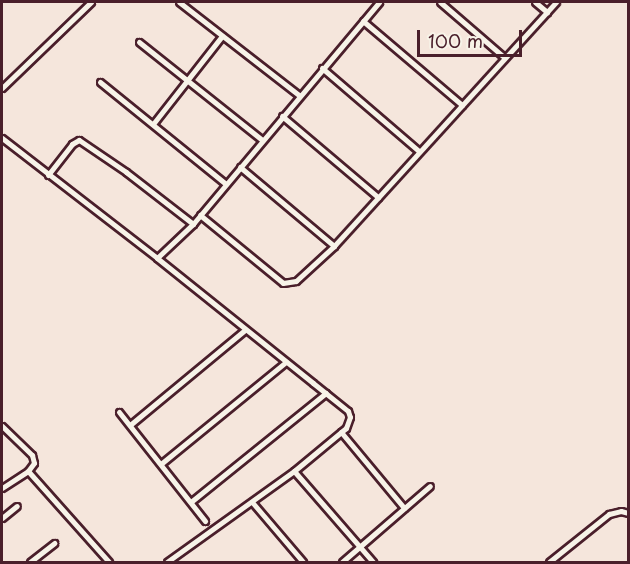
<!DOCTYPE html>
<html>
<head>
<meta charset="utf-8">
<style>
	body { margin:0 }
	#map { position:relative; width:630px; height:564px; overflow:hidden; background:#f5e6dc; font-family:"Playpen Sans",sans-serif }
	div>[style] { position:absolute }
	.roads { filter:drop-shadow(2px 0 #4a1f2b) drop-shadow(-2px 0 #4a1f2b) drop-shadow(0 2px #4a1f2b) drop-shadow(0 -2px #4a1f2b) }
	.street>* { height:5px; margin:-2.5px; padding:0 2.5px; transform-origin:2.5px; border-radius:2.5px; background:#f7f3e8 }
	span { translate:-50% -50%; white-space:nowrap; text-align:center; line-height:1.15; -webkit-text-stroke:4.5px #f7f3e8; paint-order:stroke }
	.frame { position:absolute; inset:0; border:3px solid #4a1f2b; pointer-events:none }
	.scale { position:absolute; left:417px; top:30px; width:105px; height:27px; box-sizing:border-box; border:3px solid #4a1f2b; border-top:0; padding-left:8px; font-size:18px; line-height:21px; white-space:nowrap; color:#4a1f2b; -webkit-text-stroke:4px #f7f3e8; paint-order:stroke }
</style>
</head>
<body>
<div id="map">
	<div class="roads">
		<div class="street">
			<div style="left:179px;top:2px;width:152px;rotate:37.8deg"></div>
			<div style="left:440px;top:2px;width:84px;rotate:40.7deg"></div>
			<div style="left:535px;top:2px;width:16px;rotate:40deg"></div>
			<div style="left:363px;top:21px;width:130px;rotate:40.3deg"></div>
			<div style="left:139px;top:42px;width:157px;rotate:38.5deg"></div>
			<div style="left:322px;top:68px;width:128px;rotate:40.6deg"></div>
			<div style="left:100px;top:82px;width:162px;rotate:39deg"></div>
			<div style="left:2px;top:88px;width:124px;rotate:-44deg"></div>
			<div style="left:282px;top:116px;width:126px;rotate:40.2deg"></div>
			<div style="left:153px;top:124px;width:112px;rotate:-51.9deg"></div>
			<div style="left:2px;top:138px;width:196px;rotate:37.7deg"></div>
			<div style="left:157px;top:258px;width:50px;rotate:-43.4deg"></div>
			<div style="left:193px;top:224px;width:290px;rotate:-50deg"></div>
			<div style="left:240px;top:167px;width:123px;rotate:40deg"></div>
			<div style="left:48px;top:175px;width:39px;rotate:-52deg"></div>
			<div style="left:72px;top:144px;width:8px;rotate:-30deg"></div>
			<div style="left:79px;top:140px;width:57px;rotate:34.2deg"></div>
			<div style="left:126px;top:172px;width:85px;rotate:37.8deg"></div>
			<div style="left:200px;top:215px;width:107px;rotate:39.3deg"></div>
			<div style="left:283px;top:283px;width:13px;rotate:-9deg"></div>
			<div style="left:296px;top:281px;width:52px;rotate:-42.6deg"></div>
			<div style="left:334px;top:246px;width:330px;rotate:-47.7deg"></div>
			<div style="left:157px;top:258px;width:200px;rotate:38.7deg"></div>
			<div style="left:313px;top:383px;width:45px;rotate:38.7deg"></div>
			<div style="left:348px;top:411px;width:6px;rotate:72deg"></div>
			<div style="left:350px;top:417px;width:12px;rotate:110deg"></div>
			<div style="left:346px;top:428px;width:67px;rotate:140.4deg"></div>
			<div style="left:294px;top:471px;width:156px;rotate:144.4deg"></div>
			<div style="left:119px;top:412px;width:139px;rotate:51.7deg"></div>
			<div style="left:130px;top:425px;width:149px;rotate:-39.6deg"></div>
			<div style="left:2px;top:426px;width:42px;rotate:44deg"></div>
			<div style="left:32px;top:455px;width:8px;rotate:76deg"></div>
			<div style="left:34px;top:463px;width:10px;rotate:127deg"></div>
			<div style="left:28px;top:471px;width:122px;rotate:48.3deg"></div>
			<div style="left:341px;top:432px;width:99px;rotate:50.3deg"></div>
			<div style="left:162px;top:463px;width:160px;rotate:-39.2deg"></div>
			<div style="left:294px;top:471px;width:121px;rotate:49deg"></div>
			<div style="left:2px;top:488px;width:31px;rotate:-33deg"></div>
			<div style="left:192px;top:501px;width:172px;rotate:-38.9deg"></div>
			<div style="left:252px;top:502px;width:79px;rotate:49.6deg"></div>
			<div style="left:2px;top:518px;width:19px;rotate:-39deg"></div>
			<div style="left:30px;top:562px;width:31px;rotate:-38deg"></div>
			<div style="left:342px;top:562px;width:116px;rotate:-40.8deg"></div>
			<div style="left:549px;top:562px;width:77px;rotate:-38.7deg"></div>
			<div style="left:609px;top:514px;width:12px;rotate:-14deg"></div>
			<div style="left:621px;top:511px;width:7px;rotate:16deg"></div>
		</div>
	</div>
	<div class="frame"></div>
	<div class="scale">100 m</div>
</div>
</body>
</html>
